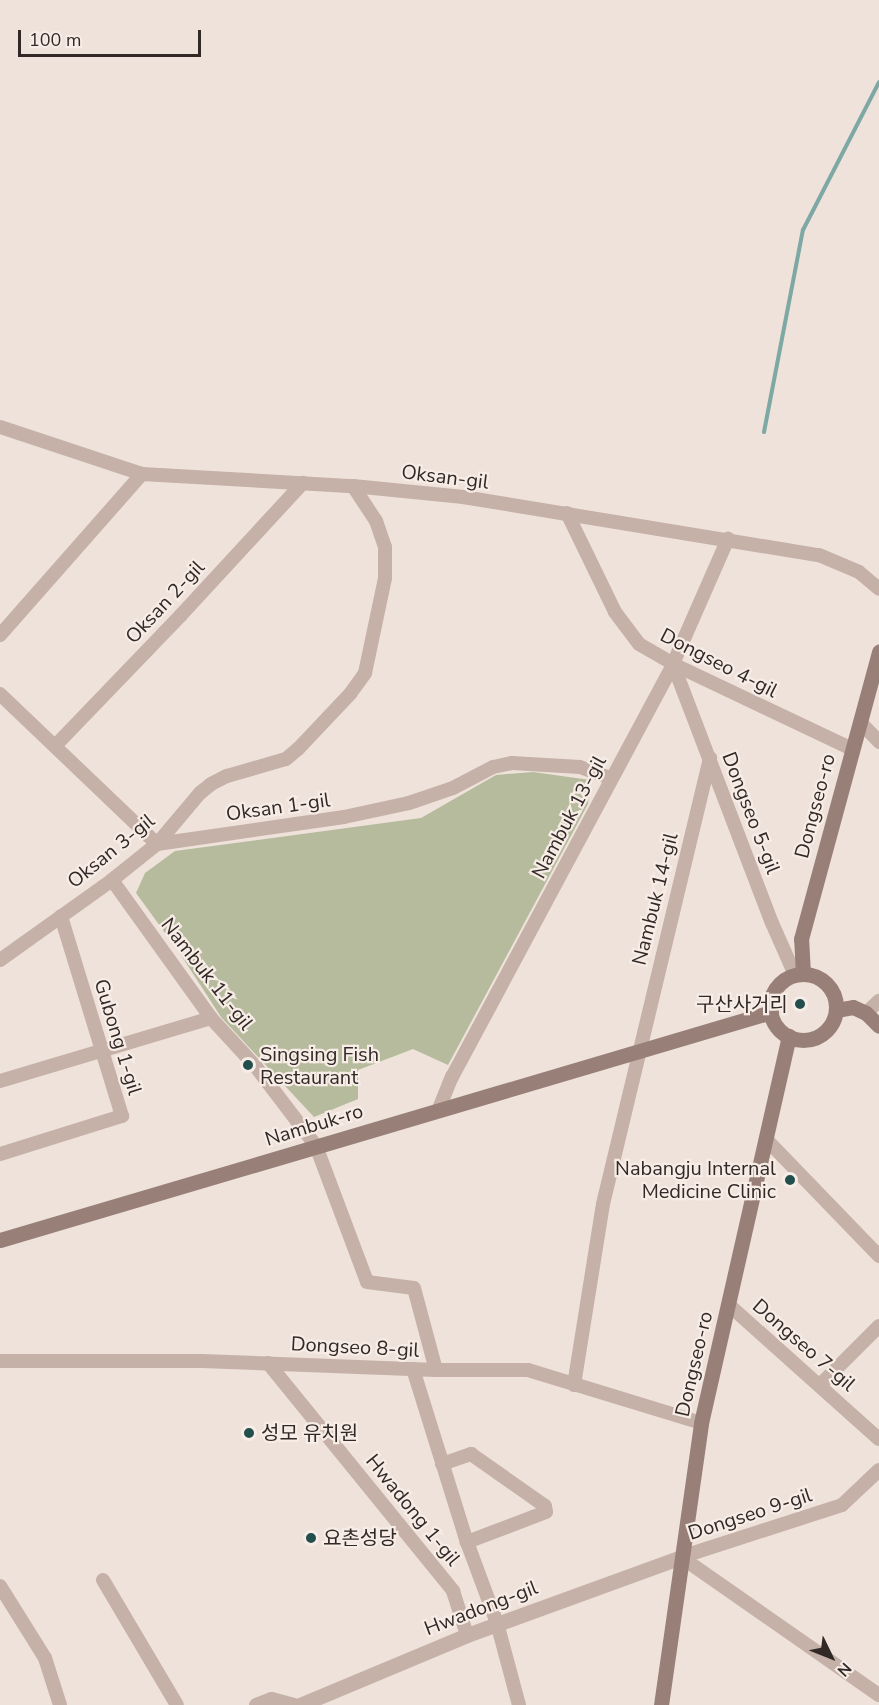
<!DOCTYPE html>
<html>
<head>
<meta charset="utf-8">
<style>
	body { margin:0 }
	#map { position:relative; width:879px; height:1705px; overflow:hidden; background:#eee2da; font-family:"Nunito Sans","Noto Sans KR",sans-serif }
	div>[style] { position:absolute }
	.green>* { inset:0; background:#b5bb9c }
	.stream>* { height:4px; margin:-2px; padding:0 2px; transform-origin:2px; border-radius:2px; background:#7da8a4 }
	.minor>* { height:14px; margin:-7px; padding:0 7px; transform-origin:7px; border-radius:7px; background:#c5b1a8 }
	.tertiary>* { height:15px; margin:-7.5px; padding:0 7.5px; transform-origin:7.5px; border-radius:7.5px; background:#c5b1a8 }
	.secondary>* { height:15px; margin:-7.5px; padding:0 7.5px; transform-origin:7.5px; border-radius:7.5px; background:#988079 }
	.secondary>.ring { margin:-7.5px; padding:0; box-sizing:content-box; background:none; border:15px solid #988079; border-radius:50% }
	.dots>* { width:16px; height:16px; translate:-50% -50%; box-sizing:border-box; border:3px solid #f7ede6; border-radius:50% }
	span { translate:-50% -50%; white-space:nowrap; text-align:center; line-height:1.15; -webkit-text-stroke:4.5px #f7ede6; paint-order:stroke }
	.street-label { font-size:20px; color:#322927 }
	.poi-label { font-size:20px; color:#322927 }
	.right { translate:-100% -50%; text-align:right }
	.left { translate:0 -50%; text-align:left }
	.north { position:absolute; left:801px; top:1627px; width:60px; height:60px; -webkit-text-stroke:4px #f7ede6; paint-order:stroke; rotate:133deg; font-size:16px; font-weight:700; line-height:24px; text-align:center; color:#322927 }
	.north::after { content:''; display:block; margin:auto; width:21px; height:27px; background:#322927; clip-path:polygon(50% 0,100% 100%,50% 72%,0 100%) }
	.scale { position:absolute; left:18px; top:30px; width:183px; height:27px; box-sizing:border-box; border:3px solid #322927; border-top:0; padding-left:8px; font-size:18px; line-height:21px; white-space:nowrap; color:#322927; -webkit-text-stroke:4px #f7ede6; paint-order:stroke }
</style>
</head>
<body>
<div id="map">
	<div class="green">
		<div style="clip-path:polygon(533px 772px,590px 780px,588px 804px,448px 1065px,413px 1049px,358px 1070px,358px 1099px,314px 1117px,221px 1017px,179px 952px,136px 893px,145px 873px,175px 851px,421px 818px,496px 775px)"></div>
	</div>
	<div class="stream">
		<div style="left:764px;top:432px;width:206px;rotate:-79.1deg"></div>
		<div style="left:803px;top:230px;width:166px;rotate:-62.8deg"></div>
	</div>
	<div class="minor">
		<div style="left:0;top:427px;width:150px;rotate:18.3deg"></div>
		<div style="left:142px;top:474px;width:211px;rotate:3.3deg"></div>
		<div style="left:353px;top:486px;width:111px;rotate:5.7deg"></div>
		<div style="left:463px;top:497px;width:361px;rotate:9.3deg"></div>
		<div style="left:819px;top:555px;width:43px;rotate:23deg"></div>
		<div style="left:859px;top:572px;width:26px;rotate:40deg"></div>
		<div style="left:567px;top:513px;width:110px;rotate:64.1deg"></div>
		<div style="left:615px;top:612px;width:40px;rotate:53deg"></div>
		<div style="left:639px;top:644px;width:39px;rotate:30deg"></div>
		<div style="left:673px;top:664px;width:198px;rotate:25.4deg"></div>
		<div style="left:0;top:635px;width:215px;rotate:-48.6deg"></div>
		<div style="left:673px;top:664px;width:277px;rotate:69.1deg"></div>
		<div style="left:772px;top:923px;width:57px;rotate:66.1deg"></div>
		<div style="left:0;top:694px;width:217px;rotate:43.7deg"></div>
		<div style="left:157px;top:844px;width:189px;rotate:-8.2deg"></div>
		<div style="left:344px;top:817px;width:66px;rotate:-12.2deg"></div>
		<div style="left:409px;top:803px;width:46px;rotate:-18.8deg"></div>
		<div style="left:453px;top:788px;width:45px;rotate:-27.7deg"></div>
		<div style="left:493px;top:767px;width:19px;rotate:-12deg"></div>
		<div style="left:512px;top:763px;width:68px;rotate:3.4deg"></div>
		<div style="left:580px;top:767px;width:33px;rotate:20deg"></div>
		<div style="left:860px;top:722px;width:28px;rotate:46deg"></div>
		<div style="left:55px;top:746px;width:182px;rotate:-46.1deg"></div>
		<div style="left:181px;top:615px;width:180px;rotate:-47.3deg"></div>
		<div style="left:112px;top:880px;width:170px;rotate:54.3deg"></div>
		<div style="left:211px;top:1018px;width:67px;rotate:47.4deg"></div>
		<div style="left:256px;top:1067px;width:99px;rotate:52.8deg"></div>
		<div style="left:316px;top:1146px;width:145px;rotate:69.4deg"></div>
		<div style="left:367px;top:1282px;width:47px;rotate:7.3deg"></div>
		<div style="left:414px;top:1288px;width:85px;rotate:75deg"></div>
		<div style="left:0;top:960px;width:138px;rotate:-35.5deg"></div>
		<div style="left:112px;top:880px;width:58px;rotate:-38.7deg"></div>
		<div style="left:157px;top:844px;width:67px;rotate:-49.9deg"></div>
		<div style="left:200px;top:793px;width:14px;rotate:-39deg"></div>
		<div style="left:211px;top:784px;width:18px;rotate:-27deg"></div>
		<div style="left:227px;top:776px;width:61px;rotate:-16.1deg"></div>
		<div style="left:286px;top:759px;width:16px;rotate:-40deg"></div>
		<div style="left:298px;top:749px;width:76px;rotate:-46.6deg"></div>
		<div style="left:350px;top:694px;width:26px;rotate:-54deg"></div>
		<div style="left:365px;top:673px;width:97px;rotate:-78.1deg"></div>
		<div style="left:385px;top:578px;width:31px;rotate:-90deg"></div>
		<div style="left:385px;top:547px;width:28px;rotate:-109deg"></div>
		<div style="left:376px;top:521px;width:42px;rotate:-123.3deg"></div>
		<div style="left:866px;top:1013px;width:18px;rotate:-43deg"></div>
		<div style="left:0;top:1081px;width:220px;rotate:-16.6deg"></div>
		<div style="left:438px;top:1111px;width:37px;rotate:-68deg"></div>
		<div style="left:452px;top:1077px;width:468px;rotate:-61.8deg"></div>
		<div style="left:673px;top:664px;width:137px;rotate:-66.3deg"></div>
		<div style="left:766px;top:1139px;width:163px;rotate:46deg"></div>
		<div style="left:0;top:1154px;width:128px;rotate:-17.3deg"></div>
		<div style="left:122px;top:1116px;width:209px;rotate:-107deg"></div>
		<div style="left:729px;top:1305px;width:201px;rotate:41.8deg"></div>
		<div style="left:0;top:1361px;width:202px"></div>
		<div style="left:202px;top:1361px;width:234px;rotate:2.2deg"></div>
		<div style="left:436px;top:1370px;width:92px"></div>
		<div style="left:528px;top:1370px;width:181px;rotate:17deg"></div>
		<div style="left:268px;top:1363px;width:294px;rotate:50.9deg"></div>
		<div style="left:453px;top:1591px;width:46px;rotate:72.3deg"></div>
		<div style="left:413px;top:1369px;width:181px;rotate:72.7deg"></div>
		<div style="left:467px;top:1542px;width:86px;rotate:69.7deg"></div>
		<div style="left:497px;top:1623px;width:85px;rotate:75deg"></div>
		<div style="left:821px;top:1384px;width:82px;rotate:-45deg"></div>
		<div style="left:574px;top:1385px;width:183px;rotate:-80.9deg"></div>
		<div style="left:603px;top:1204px;width:459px;rotate:-76.5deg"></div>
		<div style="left:442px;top:1464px;width:31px;rotate:-19deg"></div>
		<div style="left:471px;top:1454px;width:90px;rotate:35.1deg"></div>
		<div style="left:545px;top:1506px;width:6px;rotate:81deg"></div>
		<div style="left:546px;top:1512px;width:85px;rotate:159.2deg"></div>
		<div style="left:681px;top:1557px;width:241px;rotate:34.9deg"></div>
		<div style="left:681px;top:1557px;width:169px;rotate:-17.9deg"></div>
		<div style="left:842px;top:1505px;width:51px;rotate:-43.4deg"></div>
		<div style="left:103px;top:1580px;width:145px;rotate:59.4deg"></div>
		<div style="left:0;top:1586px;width:85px;rotate:58deg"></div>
		<div style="left:45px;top:1658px;width:49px;rotate:72.3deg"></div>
		<div style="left:256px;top:1705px;width:17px;rotate:-21deg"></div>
		<div style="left:272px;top:1699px;width:23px;rotate:15deg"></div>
	</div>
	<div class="tertiary">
		<div style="left:300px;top:1705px;width:181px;rotate:-22.7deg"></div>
		<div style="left:467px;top:1635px;width:228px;rotate:-20deg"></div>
	</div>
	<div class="secondary">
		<div style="left:803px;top:974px;width:35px;rotate:-93deg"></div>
		<div style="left:801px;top:939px;width:298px;rotate:-74.8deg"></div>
		<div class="ring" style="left:770px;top:974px;width:51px;height:51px"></div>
		<div style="left:836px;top:1010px;width:17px;rotate:-10deg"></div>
		<div style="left:853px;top:1007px;width:14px;rotate:25deg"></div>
		<div style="left:866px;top:1013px;width:18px;rotate:45deg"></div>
		<div style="left:0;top:1240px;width:804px;rotate:-16.47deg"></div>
		<div style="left:661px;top:1705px;width:285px;rotate:-81.9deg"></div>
		<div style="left:701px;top:1423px;width:397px;rotate:-77.2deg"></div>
	</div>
	<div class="dots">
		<div style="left:800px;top:1004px;background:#224f4c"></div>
		<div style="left:248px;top:1065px;background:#224f4c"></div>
		<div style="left:790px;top:1180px;background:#224f4c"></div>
		<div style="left:249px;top:1433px;background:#224f4c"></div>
		<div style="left:311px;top:1538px;background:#224f4c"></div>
	</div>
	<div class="street-label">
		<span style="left:445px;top:477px;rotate:7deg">Oksan-gil</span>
		<span style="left:165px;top:602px;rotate:-47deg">Oksan 2-gil</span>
		<span style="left:719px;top:663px;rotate:27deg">Dongseo 4-gil</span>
		<span style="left:815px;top:806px;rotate:-75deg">Dongseo-ro</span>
		<span style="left:278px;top:807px;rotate:-8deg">Oksan 1-gil</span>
		<span style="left:751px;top:813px;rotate:69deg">Dongseo 5-gil</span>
		<span style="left:569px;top:817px;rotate:-62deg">Nambuk 13-gil</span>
		<span style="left:111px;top:851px;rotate:-39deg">Oksan 3-gil</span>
		<span style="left:655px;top:899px;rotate:-76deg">Nambuk 14-gil</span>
		<span style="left:207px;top:974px;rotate:52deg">Nambuk 11-gil</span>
		<span style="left:118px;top:1037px;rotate:73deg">Gubong 1-gil</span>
		<span style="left:314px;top:1125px;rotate:-17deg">Nambuk-ro</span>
		<span style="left:804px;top:1345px;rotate:41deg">Dongseo 7-gil</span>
		<span style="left:355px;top:1347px;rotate:3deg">Dongseo 8-gil</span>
		<span style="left:694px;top:1364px;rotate:-77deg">Dongseo-ro</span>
		<span style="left:413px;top:1510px;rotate:51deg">Hwadong 1-gil</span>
		<span style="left:750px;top:1514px;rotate:-18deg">Dongseo 9-gil</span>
		<span style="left:481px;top:1608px;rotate:-21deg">Hwadong-gil</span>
	</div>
	<div class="poi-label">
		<span class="right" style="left:788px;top:1004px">구산사거리</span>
		<span class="left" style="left:260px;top:1066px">Singsing Fish<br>Restaurant</span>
		<span class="right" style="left:776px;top:1180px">Nabangju Internal<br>Medicine Clinic</span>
		<span class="left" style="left:261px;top:1433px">성모 유치원</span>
		<span class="left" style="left:323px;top:1538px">요촌성당</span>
	</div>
	<div class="north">N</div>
	<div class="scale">100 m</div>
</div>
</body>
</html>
